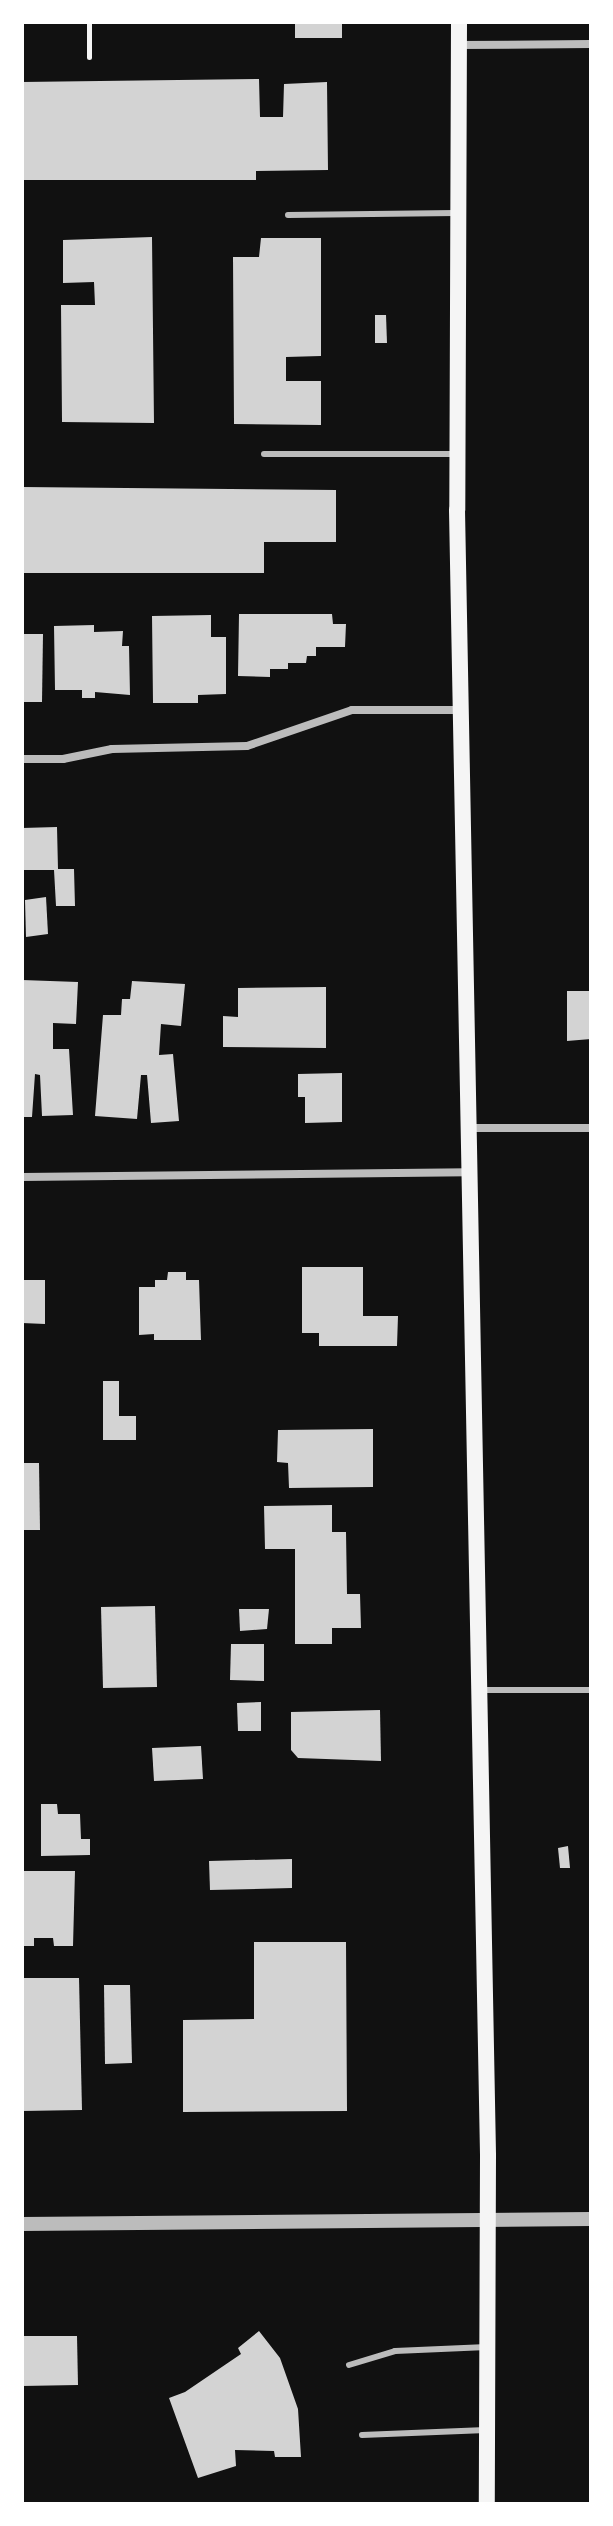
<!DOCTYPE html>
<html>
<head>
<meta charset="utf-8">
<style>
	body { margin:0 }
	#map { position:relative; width:613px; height:2526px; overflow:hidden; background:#111; font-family:Montserrat,sans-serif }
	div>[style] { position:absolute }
	.building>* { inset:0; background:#d3d3d3 }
	.path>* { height:5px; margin:-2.5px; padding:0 2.5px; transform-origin:2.5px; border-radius:2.5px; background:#f5f5f5 }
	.service>* { height:6px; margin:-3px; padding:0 3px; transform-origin:3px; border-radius:3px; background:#bcbcbc }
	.minor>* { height:8px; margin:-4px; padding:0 4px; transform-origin:4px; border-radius:4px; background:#bcbcbc }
	.tertiary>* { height:14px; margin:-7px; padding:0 7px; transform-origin:7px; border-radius:7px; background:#bcbcbc }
	.secondary>* { height:16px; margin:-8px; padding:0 8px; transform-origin:8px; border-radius:8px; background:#f5f5f5 }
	span { translate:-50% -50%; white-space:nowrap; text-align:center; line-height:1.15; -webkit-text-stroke:6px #fff; paint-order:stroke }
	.frame { position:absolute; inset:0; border:24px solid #fff; pointer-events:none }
</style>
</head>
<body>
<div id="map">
	<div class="building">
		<div style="clip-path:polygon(295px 22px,342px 22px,342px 38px,295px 38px)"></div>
		<div style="clip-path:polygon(259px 79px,260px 117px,283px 117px,284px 84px,327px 82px,328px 170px,256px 171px,256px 180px,22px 180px,22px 82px)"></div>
		<div style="clip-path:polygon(152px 237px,154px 423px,62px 422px,61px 305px,95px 305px,94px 282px,63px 283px,63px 240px)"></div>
		<div style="clip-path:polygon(261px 238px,321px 238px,321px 356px,286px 357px,286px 381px,321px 381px,321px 425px,234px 424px,233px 257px,259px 257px)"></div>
		<div style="clip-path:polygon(375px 315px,386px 315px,387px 343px,375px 343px)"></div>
		<div style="clip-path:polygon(22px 487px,336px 490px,336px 542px,264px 542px,264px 573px,22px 573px)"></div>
		<div style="clip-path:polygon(239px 614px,332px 614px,333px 624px,346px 624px,345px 647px,316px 647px,316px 656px,307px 656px,306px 663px,288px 663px,288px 669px,270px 669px,270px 677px,238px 676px)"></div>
		<div style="clip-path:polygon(211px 615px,211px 637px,226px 637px,226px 694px,198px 695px,198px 703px,153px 703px,152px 616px)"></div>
		<div style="clip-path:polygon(94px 625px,94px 632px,123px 631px,122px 646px,129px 646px,130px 695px,95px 692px,95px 698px,82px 698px,82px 690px,55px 690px,54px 626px)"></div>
		<div style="clip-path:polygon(22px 634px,43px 634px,42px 702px,22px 702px)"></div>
		<div style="clip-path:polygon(57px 827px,58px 869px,74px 869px,75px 906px,56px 906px,54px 870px,22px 870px,22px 828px)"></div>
		<div style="clip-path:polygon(46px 897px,48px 934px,26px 937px,25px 900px)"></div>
		<div style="clip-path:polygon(22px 980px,78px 982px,76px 1024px,53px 1023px,53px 1049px,69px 1049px,73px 1115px,42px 1116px,40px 1075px,35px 1074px,32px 1117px,22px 1117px)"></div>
		<div style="clip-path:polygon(132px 981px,185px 984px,181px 1026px,161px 1024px,159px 1055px,173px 1054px,179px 1121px,151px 1123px,147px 1075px,141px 1075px,137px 1119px,95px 1116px,103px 1015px,121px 1015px,122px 999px,130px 999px)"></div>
		<div style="clip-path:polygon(326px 987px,326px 1048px,223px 1047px,223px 1016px,238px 1017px,238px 988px)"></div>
		<div style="clip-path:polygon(567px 991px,591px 991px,591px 1039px,567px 1041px)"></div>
		<div style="clip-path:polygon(342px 1073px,342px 1122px,305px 1123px,305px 1097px,298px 1097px,298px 1074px)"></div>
		<div style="clip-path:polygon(302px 1267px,363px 1267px,363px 1316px,398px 1316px,397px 1346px,319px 1346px,319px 1333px,302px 1333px)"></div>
		<div style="clip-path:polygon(168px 1272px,186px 1272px,186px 1280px,199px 1280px,201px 1340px,154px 1340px,154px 1334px,139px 1335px,139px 1287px,155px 1287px,155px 1280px,167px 1280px)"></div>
		<div style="clip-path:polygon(22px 1280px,45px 1280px,45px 1324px,22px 1323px)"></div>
		<div style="clip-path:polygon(103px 1381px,119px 1381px,119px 1416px,136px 1416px,136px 1440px,103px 1440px)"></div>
		<div style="clip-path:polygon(373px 1429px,373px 1487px,289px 1488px,288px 1463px,277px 1462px,278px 1430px)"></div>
		<div style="clip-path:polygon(22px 1463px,39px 1463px,40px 1530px,22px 1530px)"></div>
		<div style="clip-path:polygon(332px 1505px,332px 1532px,346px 1532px,347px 1594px,360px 1594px,361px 1628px,332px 1628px,332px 1644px,295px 1644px,295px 1549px,265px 1549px,264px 1506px)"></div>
		<div style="clip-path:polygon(155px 1606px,157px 1687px,103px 1688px,101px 1607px)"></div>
		<div style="clip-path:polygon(239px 1609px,269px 1609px,267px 1629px,240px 1631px)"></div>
		<div style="clip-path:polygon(231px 1644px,264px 1644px,264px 1681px,230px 1680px)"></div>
		<div style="clip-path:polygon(261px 1702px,261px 1731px,238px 1731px,237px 1703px)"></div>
		<div style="clip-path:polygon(380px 1710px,381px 1761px,298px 1758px,291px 1750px,291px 1712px)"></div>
		<div style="clip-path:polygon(201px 1746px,203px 1779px,154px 1781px,152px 1748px)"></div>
		<div style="clip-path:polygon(41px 1804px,57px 1804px,58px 1814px,80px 1814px,81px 1839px,90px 1839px,90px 1855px,41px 1856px)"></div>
		<div style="clip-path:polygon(568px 1846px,570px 1868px,560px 1868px,558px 1848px)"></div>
		<div style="clip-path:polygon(292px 1859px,292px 1888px,210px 1890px,209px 1861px)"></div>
		<div style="clip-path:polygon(22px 1871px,75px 1871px,73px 1946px,54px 1946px,53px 1938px,34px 1938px,34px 1946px,22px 1946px)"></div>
		<div style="clip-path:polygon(254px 1942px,346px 1942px,347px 2111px,183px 2112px,183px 2020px,254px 2019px)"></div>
		<div style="clip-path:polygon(22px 1978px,79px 1978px,82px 2110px,22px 2111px)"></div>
		<div style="clip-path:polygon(104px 1985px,130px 1985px,132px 2063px,105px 2064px)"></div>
		<div style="clip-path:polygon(259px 2331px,280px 2358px,298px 2409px,301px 2457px,275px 2457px,274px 2451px,235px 2450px,236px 2466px,198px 2478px,169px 2398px,185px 2392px,241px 2354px,238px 2348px)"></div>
		<div style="clip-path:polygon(22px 2336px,77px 2336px,78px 2385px,22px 2386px)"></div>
	</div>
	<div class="path">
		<div style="left:89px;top:22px;width:35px;rotate:90deg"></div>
	</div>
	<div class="service">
		<div style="left:288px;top:215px;width:168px;rotate:-0.7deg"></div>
		<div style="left:264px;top:454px;width:192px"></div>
		<div style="left:483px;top:1690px;width:108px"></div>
		<div style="left:349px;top:2365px;width:48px;rotate:-16.9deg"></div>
		<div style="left:395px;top:2351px;width:92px;rotate:-2.5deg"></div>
		<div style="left:362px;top:2435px;width:124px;rotate:-2.3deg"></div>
	</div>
	<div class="minor">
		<div style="left:459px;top:45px;width:132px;rotate:-0.4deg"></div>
		<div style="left:22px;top:759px;width:41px"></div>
		<div style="left:63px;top:759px;width:50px;rotate:-11.5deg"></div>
		<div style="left:112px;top:749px;width:135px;rotate:-1.3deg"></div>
		<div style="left:247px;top:746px;width:111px;rotate:-18.9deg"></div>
		<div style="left:352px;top:710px;width:107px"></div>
		<div style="left:468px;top:1128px;width:123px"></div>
		<div style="left:22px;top:1177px;width:446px;rotate:-0.6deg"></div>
	</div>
	<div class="tertiary">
		<div style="left:22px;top:2224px;width:569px;rotate:-0.5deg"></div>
	</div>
	<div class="secondary">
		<div style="left:459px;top:22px;width:488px;rotate:90.2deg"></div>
		<div style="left:457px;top:510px;width:1646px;rotate:88.92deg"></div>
		<div style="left:488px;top:2156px;width:348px;rotate:90.2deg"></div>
	</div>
	<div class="frame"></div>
</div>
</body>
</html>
